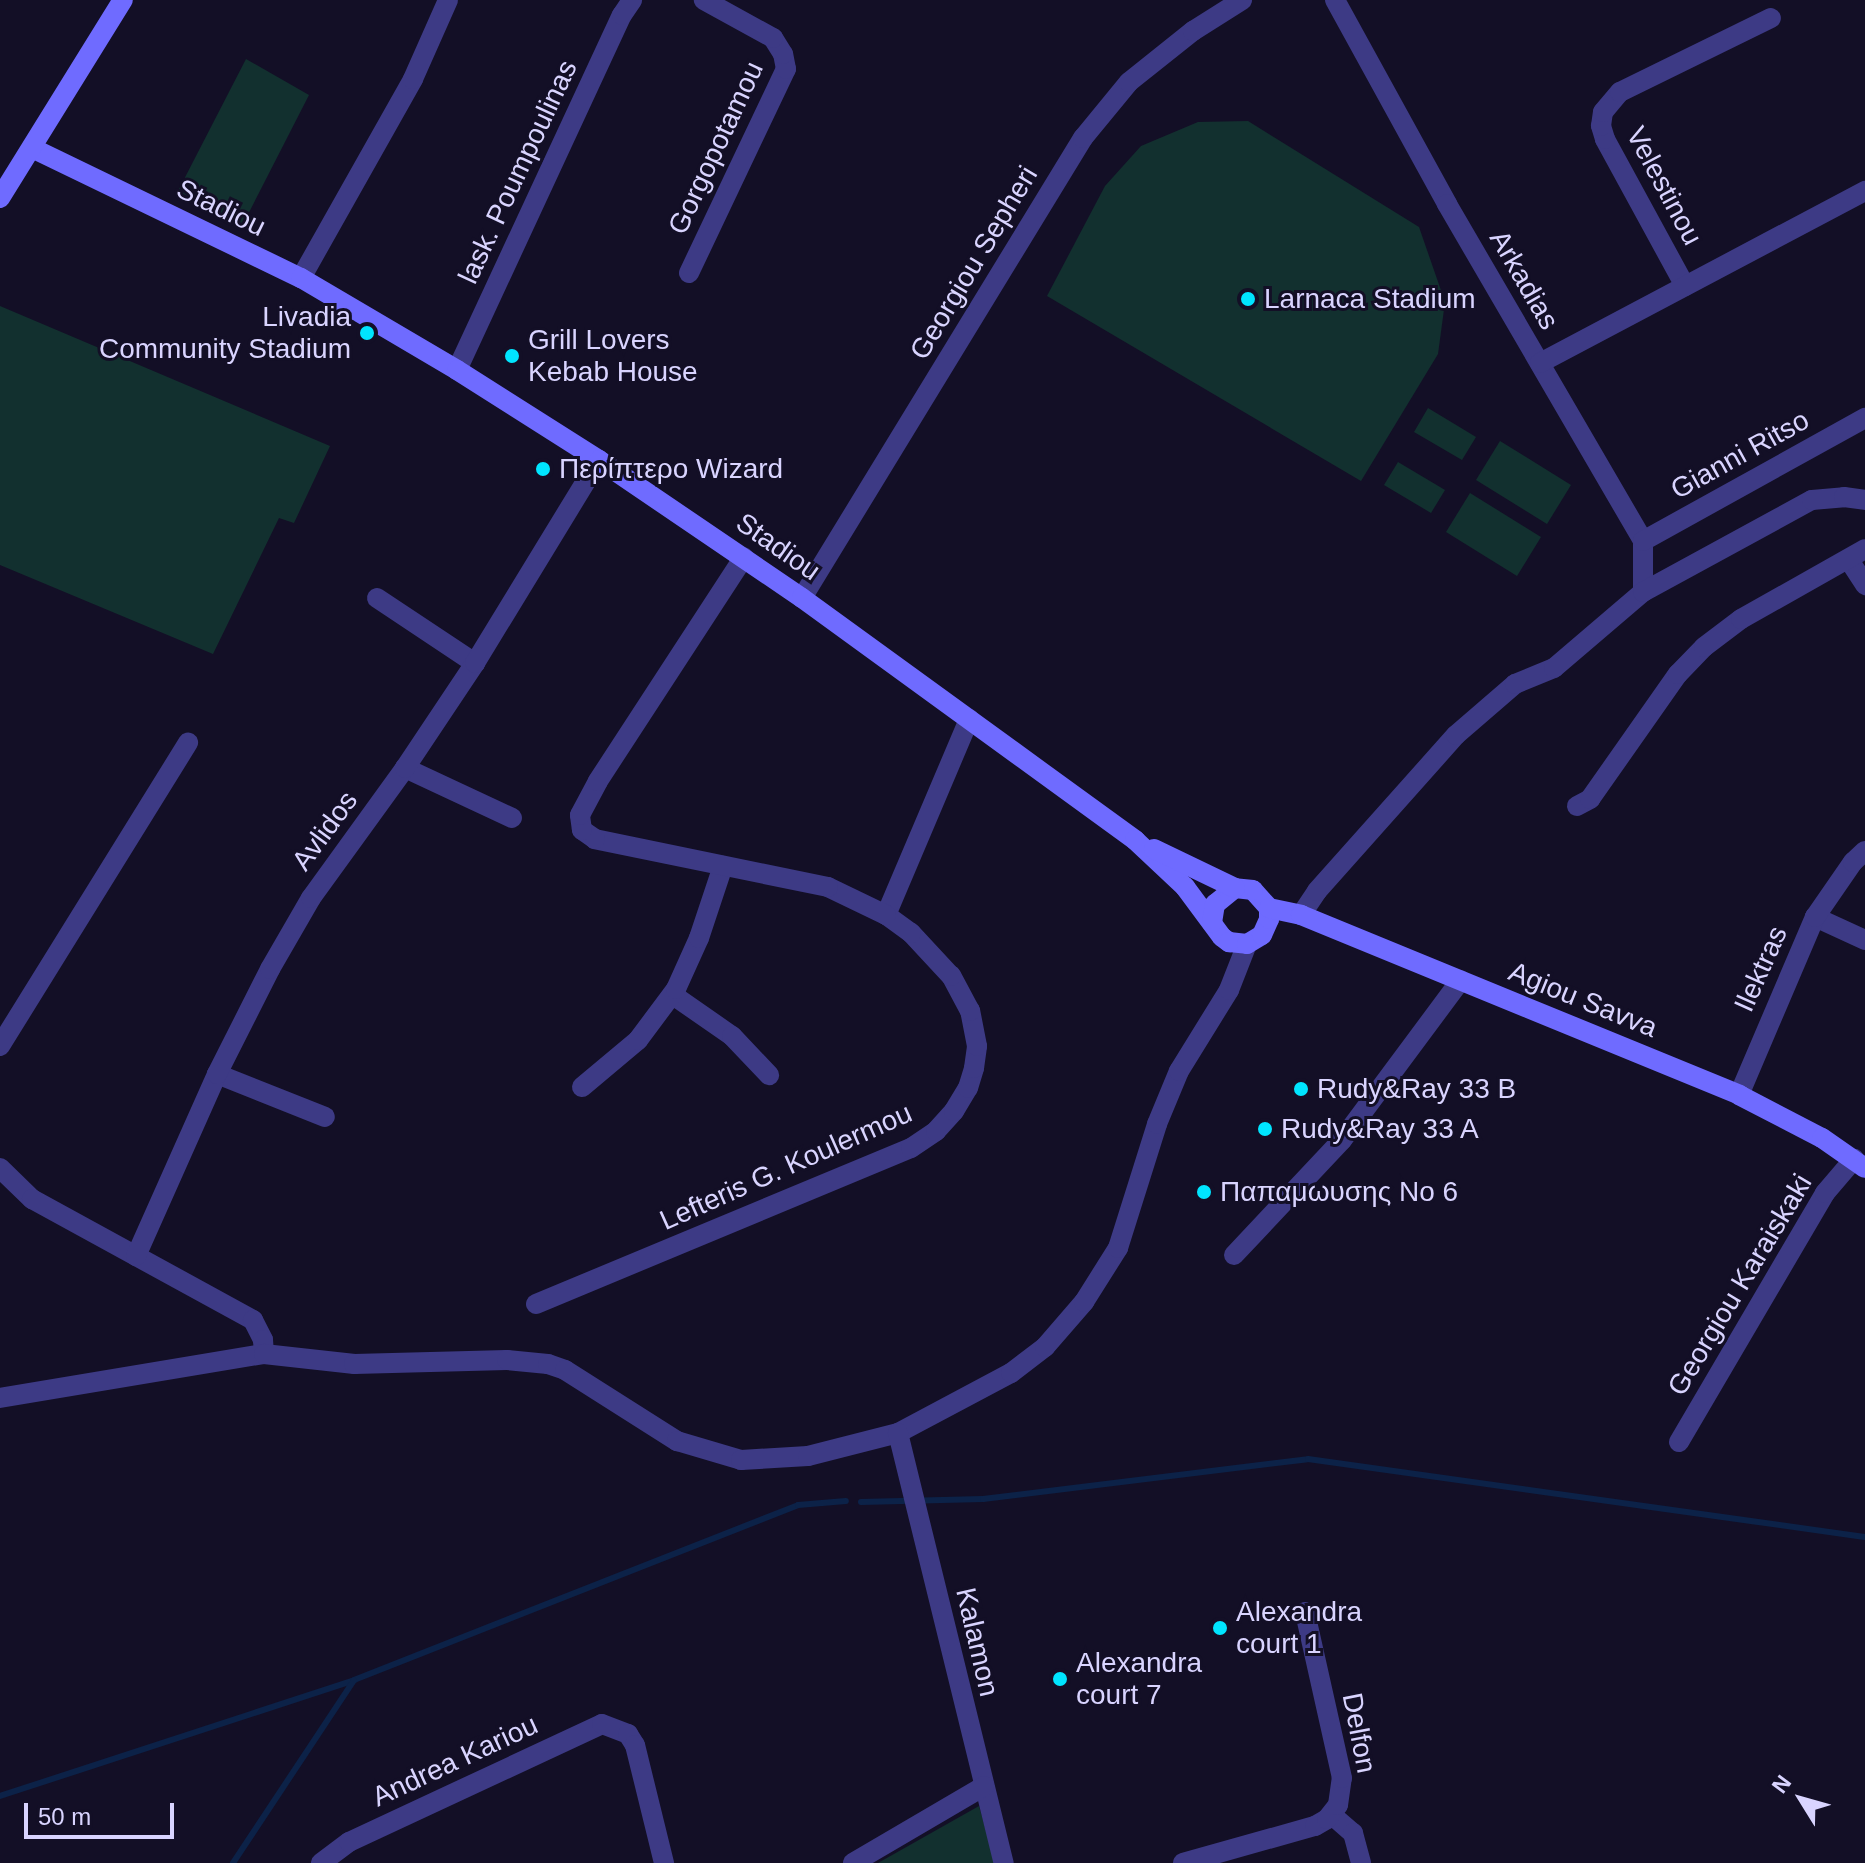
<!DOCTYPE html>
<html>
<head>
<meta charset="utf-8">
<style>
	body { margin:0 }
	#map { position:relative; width:1865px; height:1863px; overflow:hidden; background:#130f26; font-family:Helvetica,sans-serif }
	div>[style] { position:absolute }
	.green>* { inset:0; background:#12302f }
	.stream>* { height:6px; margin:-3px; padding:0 3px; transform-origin:3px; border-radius:3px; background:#0c2248 }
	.street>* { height:20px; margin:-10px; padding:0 10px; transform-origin:10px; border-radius:10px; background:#3d3a85 }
	.secondary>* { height:20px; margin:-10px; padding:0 10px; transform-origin:10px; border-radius:10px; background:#6f6bff }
	.dots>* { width:22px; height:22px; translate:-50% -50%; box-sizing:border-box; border:4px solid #130f26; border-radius:50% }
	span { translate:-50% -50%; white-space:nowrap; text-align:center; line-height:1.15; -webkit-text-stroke:6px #130f26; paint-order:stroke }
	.street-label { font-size:28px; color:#d9d4ff }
	.poi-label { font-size:28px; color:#d9d4ff }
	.left { translate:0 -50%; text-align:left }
	.right { translate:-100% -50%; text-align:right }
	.north { position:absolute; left:1761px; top:1759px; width:80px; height:80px; -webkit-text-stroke:6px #130f26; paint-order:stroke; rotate:307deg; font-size:22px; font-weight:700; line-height:32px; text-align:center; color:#d9d4ff }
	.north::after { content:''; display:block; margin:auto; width:28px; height:36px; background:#d9d4ff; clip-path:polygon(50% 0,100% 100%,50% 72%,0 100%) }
	.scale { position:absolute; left:24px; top:1803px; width:150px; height:36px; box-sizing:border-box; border:4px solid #d9d4ff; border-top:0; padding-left:10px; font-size:24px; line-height:28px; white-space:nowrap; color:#d9d4ff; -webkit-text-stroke:6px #130f26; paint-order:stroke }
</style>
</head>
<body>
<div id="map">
	<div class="green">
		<div style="clip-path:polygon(246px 59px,309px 95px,242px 226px,178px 191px)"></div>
		<div style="clip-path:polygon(1248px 121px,1419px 227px,1445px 302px,1438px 354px,1361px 481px,1047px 296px,1105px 186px,1141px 146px,1198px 122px)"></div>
		<div style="clip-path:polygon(0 306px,330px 446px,294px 523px,279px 518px,213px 654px,0 565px)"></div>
		<div style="clip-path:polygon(1428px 408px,1476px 437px,1462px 460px,1414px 432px)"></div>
		<div style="clip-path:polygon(1500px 441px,1571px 485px,1547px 524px,1476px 480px)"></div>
		<div style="clip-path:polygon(1398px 462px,1445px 490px,1431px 513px,1384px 485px)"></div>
		<div style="clip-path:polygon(1470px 493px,1541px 537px,1517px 576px,1446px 532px)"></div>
		<div style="clip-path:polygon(979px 1806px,995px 1863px,878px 1863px)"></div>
	</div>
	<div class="stream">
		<div style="left:861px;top:1502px;width:122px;rotate:-1.4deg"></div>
		<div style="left:983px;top:1499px;width:327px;rotate:-7deg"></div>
		<div style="left:1308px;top:1459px;width:562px;rotate:7.97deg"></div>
		<div style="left:0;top:1796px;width:373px;rotate:-18.1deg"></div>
		<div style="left:354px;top:1680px;width:477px;rotate:-21.5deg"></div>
		<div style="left:798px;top:1505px;width:48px;rotate:-4.8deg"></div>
		<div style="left:233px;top:1863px;width:219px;rotate:-56.5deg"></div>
	</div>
	<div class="street">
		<div style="left:1335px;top:0;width:233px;rotate:61.2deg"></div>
		<div style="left:1447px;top:204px;width:390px;rotate:59.8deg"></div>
		<div style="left:1643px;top:541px;width:51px;rotate:90deg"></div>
		<div style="left:689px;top:273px;width:226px;rotate:-64.6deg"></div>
		<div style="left:786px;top:69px;width:15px;rotate:-101deg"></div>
		<div style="left:783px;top:54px;width:19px;rotate:-122deg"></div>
		<div style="left:773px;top:38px;width:79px;rotate:-151.2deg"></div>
		<div style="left:301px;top:278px;width:228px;rotate:-60.6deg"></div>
		<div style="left:413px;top:79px;width:86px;rotate:-66.1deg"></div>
		<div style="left:1685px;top:286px;width:167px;rotate:-118.6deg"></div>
		<div style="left:1605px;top:139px;width:14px;rotate:-107deg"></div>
		<div style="left:1601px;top:126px;width:14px;rotate:-82deg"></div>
		<div style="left:1603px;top:112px;width:26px;rotate:-50deg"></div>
		<div style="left:1620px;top:92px;width:168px;rotate:-26.1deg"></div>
		<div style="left:1540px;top:363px;width:368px;rotate:-27.9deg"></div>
		<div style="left:457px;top:370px;width:391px;rotate:-65.1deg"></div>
		<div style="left:622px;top:15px;width:18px;rotate:-56deg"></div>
		<div style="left:1643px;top:541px;width:254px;rotate:-29deg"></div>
		<div style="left:1849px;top:560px;width:30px;rotate:57deg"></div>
		<div style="left:377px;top:598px;width:118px;rotate:33.6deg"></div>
		<div style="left:802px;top:598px;width:539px;rotate:-58.58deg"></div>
		<div style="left:1083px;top:138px;width:72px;rotate:-50.6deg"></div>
		<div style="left:1129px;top:82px;width:82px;rotate:-38.6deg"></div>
		<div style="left:1193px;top:31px;width:58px;rotate:-32.3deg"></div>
		<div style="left:405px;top:768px;width:118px;rotate:25deg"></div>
		<div style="left:1577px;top:806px;width:15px;rotate:-28deg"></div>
		<div style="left:1590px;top:799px;width:153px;rotate:-54.9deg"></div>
		<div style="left:1678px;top:674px;width:37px;rotate:-46deg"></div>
		<div style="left:1704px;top:647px;width:46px;rotate:-37.1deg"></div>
		<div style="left:1741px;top:619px;width:142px;rotate:-29.4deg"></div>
		<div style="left:886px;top:915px;width:213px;rotate:-67deg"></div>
		<div style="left:1301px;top:915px;width:29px;rotate:-56deg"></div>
		<div style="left:1317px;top:891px;width:209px;rotate:-48.3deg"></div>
		<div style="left:1456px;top:735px;width:78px;rotate:-40.8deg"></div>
		<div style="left:1515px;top:684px;width:42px;rotate:-22.3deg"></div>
		<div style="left:1554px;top:668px;width:117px;rotate:-40.5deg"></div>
		<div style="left:1643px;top:592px;width:192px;rotate:-28.6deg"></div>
		<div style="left:1812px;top:500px;width:32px;rotate:-5deg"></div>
		<div style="left:1844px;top:497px;width:21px;rotate:8deg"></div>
		<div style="left:1815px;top:917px;width:55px;rotate:24.7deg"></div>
		<div style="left:673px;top:995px;width:72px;rotate:34.8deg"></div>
		<div style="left:732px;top:1036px;width:54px;rotate:46.5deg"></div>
		<div style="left:0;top:1046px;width:357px;rotate:-58.2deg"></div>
		<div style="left:217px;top:1074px;width:116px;rotate:21.7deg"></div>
		<div style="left:582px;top:1087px;width:73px;rotate:-40deg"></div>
		<div style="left:638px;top:1040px;width:64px;rotate:-53.3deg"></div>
		<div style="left:676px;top:989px;width:56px;rotate:-65.7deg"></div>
		<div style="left:699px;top:938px;width:76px;rotate:-71.6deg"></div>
		<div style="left:1739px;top:1095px;width:194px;rotate:-66.9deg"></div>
		<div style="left:1815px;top:917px;width:67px;rotate:-55.4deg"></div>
		<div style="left:1853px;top:862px;width:16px;rotate:-43deg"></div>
		<div style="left:0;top:1168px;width:45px;rotate:44.1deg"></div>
		<div style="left:32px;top:1199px;width:252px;rotate:28.7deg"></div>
		<div style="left:253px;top:1320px;width:22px;rotate:63deg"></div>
		<div style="left:263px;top:1340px;width:14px;rotate:86deg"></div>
		<div style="left:1234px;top:1255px;width:158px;rotate:-46.8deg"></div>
		<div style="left:1342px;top:1140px;width:199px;rotate:-53.4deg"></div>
		<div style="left:136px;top:1256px;width:199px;rotate:-66deg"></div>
		<div style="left:217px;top:1074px;width:118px;rotate:-63.2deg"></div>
		<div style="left:270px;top:969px;width:82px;rotate:-60deg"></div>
		<div style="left:311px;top:898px;width:160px;rotate:-54.1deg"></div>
		<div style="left:405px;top:768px;width:126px;rotate:-56.3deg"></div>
		<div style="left:475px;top:663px;width:238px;rotate:-58.6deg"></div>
		<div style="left:536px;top:1304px;width:406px;rotate:-22.6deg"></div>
		<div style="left:911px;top:1148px;width:30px;rotate:-34deg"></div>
		<div style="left:936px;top:1131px;width:27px;rotate:-48deg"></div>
		<div style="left:954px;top:1111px;width:27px;rotate:-59deg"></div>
		<div style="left:968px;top:1088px;width:21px;rotate:-73deg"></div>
		<div style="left:974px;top:1068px;width:22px;rotate:-82deg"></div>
		<div style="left:977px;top:1046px;width:36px;rotate:-101deg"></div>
		<div style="left:970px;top:1011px;width:40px;rotate:-118deg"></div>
		<div style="left:951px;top:976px;width:59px;rotate:-132.9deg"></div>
		<div style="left:911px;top:933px;width:31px;rotate:-144deg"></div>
		<div style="left:886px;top:915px;width:64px;rotate:-154.2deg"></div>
		<div style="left:828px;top:887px;width:238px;rotate:-168.4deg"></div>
		<div style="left:595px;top:839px;width:16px;rotate:-145deg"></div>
		<div style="left:582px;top:830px;width:15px;rotate:-98deg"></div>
		<div style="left:580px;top:815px;width:38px;rotate:-62deg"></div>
		<div style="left:598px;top:781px;width:267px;rotate:-56.9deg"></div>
		<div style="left:0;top:1398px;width:268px;rotate:-9.5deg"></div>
		<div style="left:264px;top:1354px;width:91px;rotate:6.3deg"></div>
		<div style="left:354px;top:1364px;width:153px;rotate:-1.5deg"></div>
		<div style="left:507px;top:1360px;width:41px;rotate:5.6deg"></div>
		<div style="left:548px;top:1364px;width:18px;rotate:19deg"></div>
		<div style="left:565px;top:1370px;width:133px;rotate:32.4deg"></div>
		<div style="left:677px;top:1441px;width:67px;rotate:16.5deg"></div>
		<div style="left:741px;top:1460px;width:67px;rotate:-3.4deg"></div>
		<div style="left:808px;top:1456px;width:93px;rotate:-14.3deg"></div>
		<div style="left:898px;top:1433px;width:128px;rotate:-28deg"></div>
		<div style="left:1011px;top:1373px;width:43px;rotate:-37.4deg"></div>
		<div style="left:1045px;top:1347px;width:60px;rotate:-49.1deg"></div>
		<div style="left:1084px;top:1302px;width:64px;rotate:-57.8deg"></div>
		<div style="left:1118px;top:1248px;width:130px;rotate:-72.5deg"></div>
		<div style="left:1157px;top:1124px;width:57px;rotate:-67.5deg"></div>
		<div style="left:1179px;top:1071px;width:95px;rotate:-58.3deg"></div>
		<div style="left:1229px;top:990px;width:49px;rotate:-68.6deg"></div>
		<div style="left:898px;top:1433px;width:443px;rotate:76.2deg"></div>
		<div style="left:1679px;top:1442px;width:289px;rotate:-59.6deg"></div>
		<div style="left:1825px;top:1193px;width:45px;rotate:-49.5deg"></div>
		<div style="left:1332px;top:1815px;width:28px;rotate:41deg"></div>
		<div style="left:1353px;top:1833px;width:31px;rotate:75deg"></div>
		<div style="left:321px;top:1863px;width:35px;rotate:-37deg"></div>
		<div style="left:349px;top:1842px;width:279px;rotate:-25deg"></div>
		<div style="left:602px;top:1724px;width:28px;rotate:21deg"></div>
		<div style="left:628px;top:1734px;width:13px;rotate:58deg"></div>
		<div style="left:635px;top:1745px;width:122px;rotate:76.2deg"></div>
		<div style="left:853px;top:1863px;width:152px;rotate:-30.4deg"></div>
		<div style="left:1183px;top:1863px;width:137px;rotate:-15.7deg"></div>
		<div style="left:1315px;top:1826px;width:14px;rotate:-30deg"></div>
		<div style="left:1327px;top:1819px;width:18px;rotate:-52deg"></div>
		<div style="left:1338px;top:1805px;width:27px;rotate:-82deg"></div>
		<div style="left:1342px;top:1778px;width:170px;rotate:-102.6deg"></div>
	</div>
	<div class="secondary">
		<div style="left:32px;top:148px;width:299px;rotate:25.8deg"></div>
		<div style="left:301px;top:278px;width:181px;rotate:30.5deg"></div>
		<div style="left:457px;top:370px;width:168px;rotate:32.4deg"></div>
		<div style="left:599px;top:460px;width:245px;rotate:34.2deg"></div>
		<div style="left:802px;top:598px;width:412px;rotate:36deg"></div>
		<div style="left:1135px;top:840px;width:69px;rotate:43.2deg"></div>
		<div style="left:1185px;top:887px;width:62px;rotate:53.5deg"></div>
		<div style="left:1222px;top:937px;width:9px;rotate:36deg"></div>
		<div style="left:1229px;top:942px;width:18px;rotate:6deg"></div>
		<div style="left:1247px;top:944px;width:17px;rotate:-31deg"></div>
		<div style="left:1262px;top:935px;width:17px;rotate:-66deg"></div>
		<div style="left:1269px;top:919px;width:11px;rotate:-90deg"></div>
		<div style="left:1269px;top:908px;width:24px;rotate:-132deg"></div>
		<div style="left:1253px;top:890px;width:18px;rotate:-174deg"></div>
		<div style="left:1235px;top:888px;width:26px;rotate:141deg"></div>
		<div style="left:1215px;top:904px;width:19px;rotate:99deg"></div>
		<div style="left:0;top:198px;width:233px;rotate:-58.2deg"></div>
		<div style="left:1154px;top:849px;width:90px;rotate:25.7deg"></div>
		<div style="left:1269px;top:908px;width:33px;rotate:12deg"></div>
		<div style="left:1301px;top:915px;width:474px;rotate:22.3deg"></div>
		<div style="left:1739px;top:1095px;width:93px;rotate:27.4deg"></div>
		<div style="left:1822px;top:1138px;width:52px;rotate:34.9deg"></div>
	</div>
	<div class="dots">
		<div style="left:1248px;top:299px;background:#00e5ff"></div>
		<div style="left:367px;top:333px;background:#00e5ff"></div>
		<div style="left:512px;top:356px;background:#00e5ff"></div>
		<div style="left:543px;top:469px;background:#00e5ff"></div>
		<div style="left:1301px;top:1089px;background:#00e5ff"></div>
		<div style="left:1265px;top:1129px;background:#00e5ff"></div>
		<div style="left:1204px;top:1192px;background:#00e5ff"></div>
		<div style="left:1220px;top:1628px;background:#00e5ff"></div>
		<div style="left:1060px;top:1679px;background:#00e5ff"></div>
	</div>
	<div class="street-label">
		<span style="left:716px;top:148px;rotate:-65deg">Gorgopotamou</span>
		<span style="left:518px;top:172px;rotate:-65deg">lask. Poumpoulinas</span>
		<span style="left:1664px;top:186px;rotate:62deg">Velestinou</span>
		<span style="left:221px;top:208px;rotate:26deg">Stadiou</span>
		<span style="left:974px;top:263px;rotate:-59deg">Georgiou Sepheri</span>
		<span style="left:1524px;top:280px;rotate:60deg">Arkadias</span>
		<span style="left:1740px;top:455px;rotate:-29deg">Gianni Ritso</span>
		<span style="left:778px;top:547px;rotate:35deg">Stadiou</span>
		<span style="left:325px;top:831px;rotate:-54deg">Avlidos</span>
		<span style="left:1761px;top:969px;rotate:-66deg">Ilektras</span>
		<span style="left:1583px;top:1000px;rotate:22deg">Agiou Savva</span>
		<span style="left:786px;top:1167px;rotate:-24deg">Lefteris G. Koulermou</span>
		<span style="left:1740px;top:1285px;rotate:-59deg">Georgiou Karaiskaki</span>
		<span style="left:977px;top:1642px;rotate:77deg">Kalamon</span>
		<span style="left:1359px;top:1733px;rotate:79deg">Delfon</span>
		<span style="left:455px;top:1761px;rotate:-25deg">Andrea Kariou</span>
	</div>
	<div class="poi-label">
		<span class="left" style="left:1264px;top:299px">Larnaca Stadium</span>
		<span class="right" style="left:351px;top:333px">Livadia<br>Community Stadium</span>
		<span class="left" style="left:528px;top:356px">Grill Lovers<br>Kebab House</span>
		<span class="left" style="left:559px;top:469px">Περίπτερο Wizard</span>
		<span class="left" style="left:1317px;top:1089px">Rudy&amp;Ray 33 B</span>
		<span class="left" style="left:1281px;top:1129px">Rudy&amp;Ray 33 A</span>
		<span class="left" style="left:1220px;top:1192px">Παπαμωυσης No 6</span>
		<span class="left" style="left:1236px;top:1628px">Alexandra<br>court 1</span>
		<span class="left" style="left:1076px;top:1679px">Alexandra<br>court 7</span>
	</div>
	<div class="north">N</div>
	<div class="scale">50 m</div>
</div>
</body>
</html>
